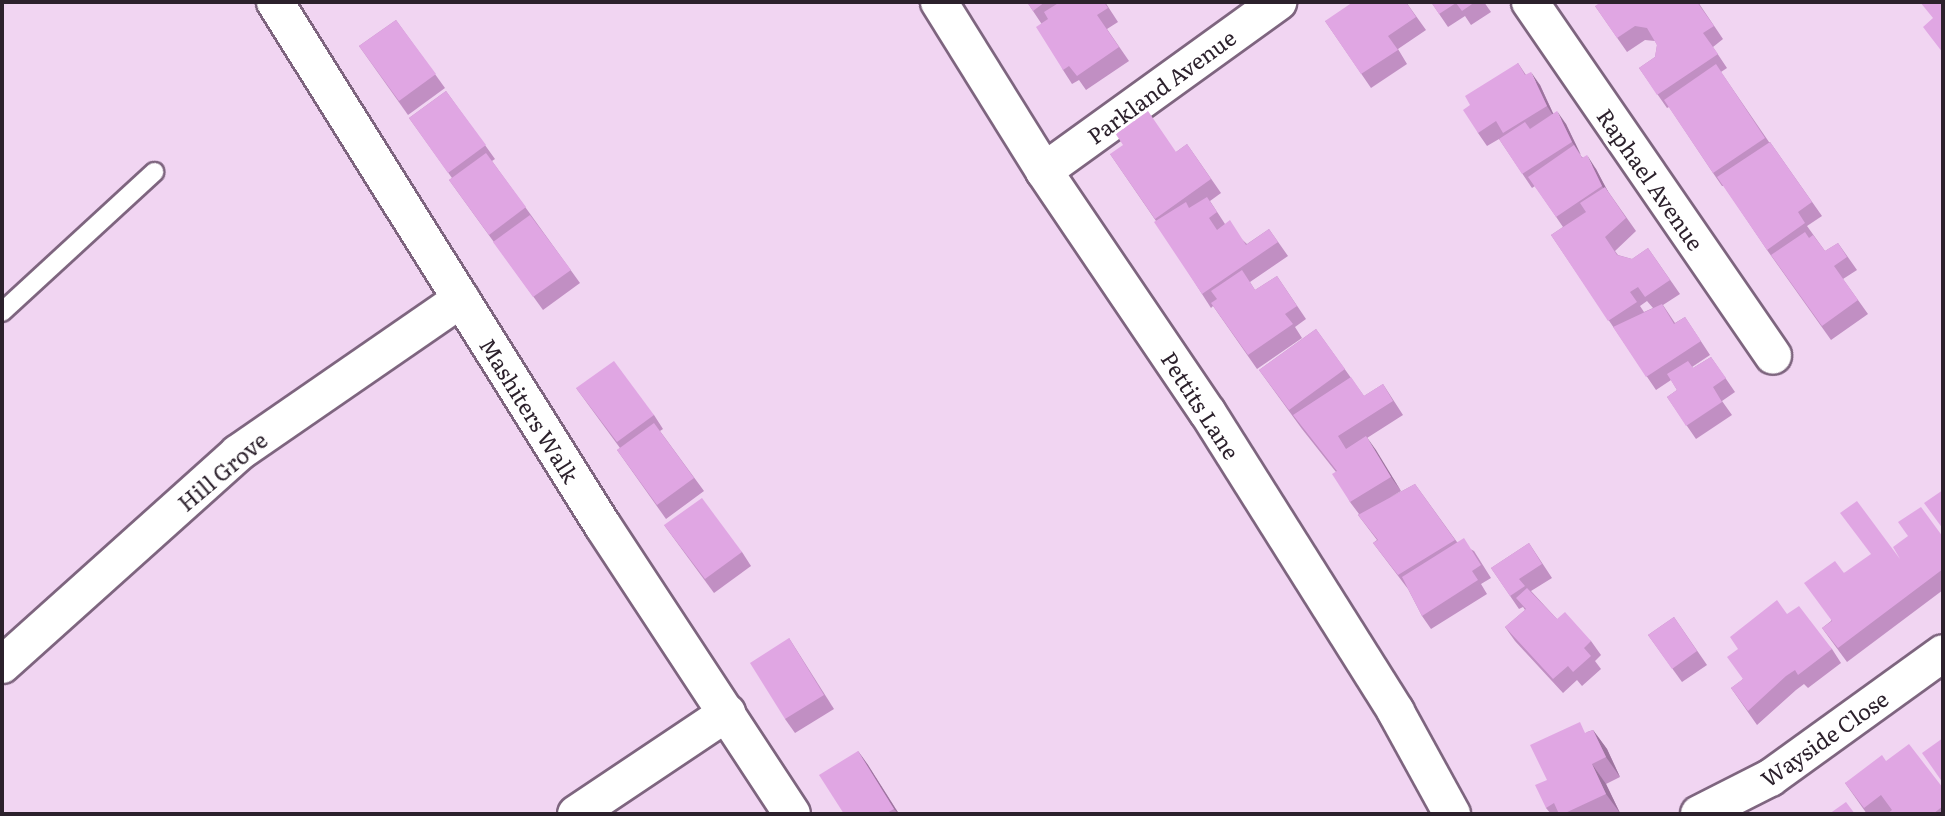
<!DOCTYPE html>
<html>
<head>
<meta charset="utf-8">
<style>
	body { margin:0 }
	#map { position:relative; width:1945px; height:816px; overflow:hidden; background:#f1d5f2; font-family:Literata,serif }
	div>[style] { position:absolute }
	.roads { filter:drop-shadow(2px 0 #7e657f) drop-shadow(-2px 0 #7e657f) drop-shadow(0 2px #7e657f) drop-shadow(0 -2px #7e657f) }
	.lane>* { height:18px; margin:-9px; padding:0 9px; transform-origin:9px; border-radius:9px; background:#fff }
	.street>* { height:36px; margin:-18px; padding:0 18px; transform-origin:18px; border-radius:18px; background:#fff }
	.wall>* { inset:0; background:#c18fc3 }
	.shaded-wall>* { inset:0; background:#9d749f }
	.building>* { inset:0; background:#e0a6e3 }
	span { translate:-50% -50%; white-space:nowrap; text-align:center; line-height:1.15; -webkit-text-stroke:6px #fff; paint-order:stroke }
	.street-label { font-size:22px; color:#2c212c }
	.frame { position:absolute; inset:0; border:4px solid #2c212c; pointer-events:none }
</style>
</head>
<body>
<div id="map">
	<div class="roads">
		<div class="lane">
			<div style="left:2px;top:312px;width:207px;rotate:-42.6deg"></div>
		</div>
		<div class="street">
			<div style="left:275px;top:2px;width:618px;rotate:57.96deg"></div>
			<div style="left:603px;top:526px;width:344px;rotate:56.7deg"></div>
			<div style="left:939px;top:2px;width:199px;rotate:58.1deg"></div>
			<div style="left:1044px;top:171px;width:292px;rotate:55.9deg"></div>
			<div style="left:1208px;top:413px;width:353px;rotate:57.8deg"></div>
			<div style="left:1396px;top:712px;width:116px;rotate:61.2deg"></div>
			<div style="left:1530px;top:2px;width:429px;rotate:55.5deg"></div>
			<div style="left:1044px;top:171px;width:289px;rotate:-35.8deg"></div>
			<div style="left:2px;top:665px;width:317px;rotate:-41.9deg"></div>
			<div style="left:238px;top:453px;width:271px;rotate:-34.6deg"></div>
			<div style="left:576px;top:814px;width:182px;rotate:-33.8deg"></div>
			<div style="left:1699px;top:814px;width:80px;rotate:-26.9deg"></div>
			<div style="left:1770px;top:778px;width:213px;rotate:-35.8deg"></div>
		</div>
	</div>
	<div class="wall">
		<div style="clip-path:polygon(1027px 2px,1105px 2px,1118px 22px,1107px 29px,1129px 61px,1086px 90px,1079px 80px,1072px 84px,1063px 70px,1041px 23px)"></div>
		<div style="clip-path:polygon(1406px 2px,1426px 30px,1398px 49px,1407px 64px,1371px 88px,1325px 21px)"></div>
		<div style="clip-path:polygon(1431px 2px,1484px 2px,1491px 12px,1471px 25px,1465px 16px,1448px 27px)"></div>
		<div style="clip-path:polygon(1698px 2px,1723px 39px,1713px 47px,1727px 68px,1721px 72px,1769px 142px,1770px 142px,1822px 216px,1807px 226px,1825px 251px,1838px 243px,1857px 270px,1843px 279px,1868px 314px,1831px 340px,1767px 250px,1724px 186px,1722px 186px,1713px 173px,1669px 107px,1667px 108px,1639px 68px,1655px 57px,1657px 45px,1655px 41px,1645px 40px,1627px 52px,1595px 6px)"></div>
		<div style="clip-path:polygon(396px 20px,445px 88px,408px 115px,359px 46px)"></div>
		<div style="clip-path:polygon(evenodd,1518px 63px,1526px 75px,1540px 85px,1553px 113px,1566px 124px,1581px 156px,1596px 169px,1605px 187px,1636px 231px,1615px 251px,1618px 255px,1632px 259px,1648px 248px,1680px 294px,1663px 305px,1675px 323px,1685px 317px,1710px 355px,1692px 367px,1693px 368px,1711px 357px,1735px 392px,1722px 401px,1732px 415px,1696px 439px,1667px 397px,1677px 390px,1671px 380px,1656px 390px,1551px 235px,1563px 227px,1535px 186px,1532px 188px,1499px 139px,1487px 146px,1478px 133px,1470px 105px,1518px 63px,1647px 301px,1653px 308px,1644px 312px,1640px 306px,1647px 301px)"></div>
		<div style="clip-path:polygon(446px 91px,495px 159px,492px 161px,580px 283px,543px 310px,449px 180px,452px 178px,409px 118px)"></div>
		<div style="clip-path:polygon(1187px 144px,1221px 193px,1210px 201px,1225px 224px,1247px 244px,1269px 229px,1288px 256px,1250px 282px,1255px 290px,1277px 276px,1306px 319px,1295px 327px,1302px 338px,1257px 369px,1213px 306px,1211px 308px,1202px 294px,1156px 221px,1110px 154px,1176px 152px)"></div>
		<div style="clip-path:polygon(1316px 329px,1364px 396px,1383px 384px,1403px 415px,1367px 438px,1401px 491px,1389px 498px,1415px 484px,1457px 542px,1474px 551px,1491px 578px,1481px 584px,1487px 594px,1431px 629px,1422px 616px,1408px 589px,1373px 543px,1377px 540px,1358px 515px,1359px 514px,1350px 502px,1336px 472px,1302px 429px,1259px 370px)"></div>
		<div style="clip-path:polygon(576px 388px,654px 415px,663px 429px,660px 431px,704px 491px,666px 519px,617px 450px,620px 448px)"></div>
		<div style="clip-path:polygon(664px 525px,742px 552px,751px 566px,714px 593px)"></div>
		<div style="clip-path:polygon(1943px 537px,1943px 590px,1847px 662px,1822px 628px,1831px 621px,1844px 573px,1900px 559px)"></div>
		<div style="clip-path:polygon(1529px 543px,1552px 578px,1531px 591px,1557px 619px,1591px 641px,1601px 655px,1595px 661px,1601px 669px,1582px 686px,1577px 680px,1563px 693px,1515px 641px,1505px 627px,1525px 610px,1523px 607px,1519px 609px,1491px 568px)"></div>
		<div style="clip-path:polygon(1787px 614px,1832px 649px,1841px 663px,1808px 688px,1804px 684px,1796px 690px,1757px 725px,1731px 688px,1742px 680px)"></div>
		<div style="clip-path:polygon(1674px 617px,1707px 665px,1682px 682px,1648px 635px)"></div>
		<div style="clip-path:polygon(789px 638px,834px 709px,795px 733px,785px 719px)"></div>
		<div style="clip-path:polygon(1593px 730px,1607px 749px,1620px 777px,1606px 784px,1620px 813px,1551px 814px,1546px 808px,1547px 780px,1587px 732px)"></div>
		<div style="clip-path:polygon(858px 751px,868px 765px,899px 814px,844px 814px)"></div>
		<div style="clip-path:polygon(1886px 761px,1943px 788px,1943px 814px,1867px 814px,1845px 783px)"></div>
	</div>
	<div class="shaded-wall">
		<div style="clip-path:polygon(1531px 72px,1540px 85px,1556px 120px,1547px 106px)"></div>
		<div style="clip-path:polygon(1557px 111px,1566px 124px,1581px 155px,1572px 142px)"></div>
		<div style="clip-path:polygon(1587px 155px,1596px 169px,1612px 199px,1602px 186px)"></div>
		<div style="clip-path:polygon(1366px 436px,1376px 450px,1401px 491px,1391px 477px)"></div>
		<div style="clip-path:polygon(1593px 730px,1607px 749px,1620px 777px,1606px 757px)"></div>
		<div style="clip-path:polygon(858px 751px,868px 765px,899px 814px,894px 809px)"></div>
		<div style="clip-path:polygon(1592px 764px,1606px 784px,1620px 813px,1606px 794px)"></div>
	</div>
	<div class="building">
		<div style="clip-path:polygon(1027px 2px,1045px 2px,1033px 11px)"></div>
		<div style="clip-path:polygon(1060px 2px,1104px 2px,1108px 8px,1097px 15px,1119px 47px,1077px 76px,1069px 66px,1063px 70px,1036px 27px,1048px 19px,1044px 12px)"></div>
		<div style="clip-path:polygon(1353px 2px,1406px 2px,1416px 17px,1388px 36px,1398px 50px,1361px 74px,1325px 21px)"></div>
		<div style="clip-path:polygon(1431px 2px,1475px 2px,1462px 11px,1456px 3px,1439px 14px)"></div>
		<div style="clip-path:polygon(1601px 2px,1697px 2px,1714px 26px,1703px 33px,1718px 54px,1657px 95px,1639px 68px,1655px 57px,1657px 45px,1647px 28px,1635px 26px,1617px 38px,1595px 6px)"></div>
		<div style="clip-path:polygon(1920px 2px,1943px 2px,1943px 53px,1923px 27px,1933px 18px)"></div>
		<div style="clip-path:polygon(396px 20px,436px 74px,399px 101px,359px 46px)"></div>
		<div style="clip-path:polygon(1518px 63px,1525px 75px,1531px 72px,1547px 106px,1503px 133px,1496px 121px,1478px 133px,1463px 110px,1470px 105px,1465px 96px)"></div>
		<div style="clip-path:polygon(1716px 64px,1765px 138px,1713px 173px,1664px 100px)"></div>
		<div style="clip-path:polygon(446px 91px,486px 145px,448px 173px,409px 118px)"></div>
		<div style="clip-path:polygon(1148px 111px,1176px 152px,1187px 144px,1211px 179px,1155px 219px,1110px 154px,1123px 145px,1115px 133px)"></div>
		<div style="clip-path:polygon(1557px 111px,1572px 142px,1522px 174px,1499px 139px,1525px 122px,1530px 129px)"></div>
		<div style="clip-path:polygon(1770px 142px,1812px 202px,1798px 212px,1805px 223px,1767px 250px,1717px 177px)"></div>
		<div style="clip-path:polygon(1574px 145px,1582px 158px,1587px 155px,1602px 186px,1556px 217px,1528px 177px)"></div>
		<div style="clip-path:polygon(486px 153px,526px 207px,489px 235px,449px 180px)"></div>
		<div style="clip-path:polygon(1605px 187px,1626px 218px,1605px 237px,1617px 255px,1632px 259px,1648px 248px,1670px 280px,1645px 297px,1638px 287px,1630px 292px,1637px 302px,1608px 321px,1551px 235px,1586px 212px,1580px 203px)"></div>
		<div style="clip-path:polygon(1207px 197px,1217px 212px,1209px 218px,1217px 230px,1230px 220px,1246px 245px,1269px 229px,1278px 242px,1202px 294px,1154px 222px,1186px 202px,1189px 208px)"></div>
		<div style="clip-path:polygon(530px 215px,571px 270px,533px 297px,493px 242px)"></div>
		<div style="clip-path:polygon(1805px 232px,1809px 238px,1813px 235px,1825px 251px,1838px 243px,1847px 257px,1834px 266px,1858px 300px,1822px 326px,1771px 255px)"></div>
		<div style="clip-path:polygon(1242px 270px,1255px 290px,1277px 276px,1297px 306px,1285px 314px,1293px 324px,1248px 355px,1211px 303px,1217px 299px,1211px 291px)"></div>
		<div style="clip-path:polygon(1662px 304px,1674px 324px,1685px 317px,1701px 341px,1646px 377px,1613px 327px)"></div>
		<div style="clip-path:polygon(1316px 329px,1345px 369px,1289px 410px,1259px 370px)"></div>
		<div style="clip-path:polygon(1711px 357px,1726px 378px,1713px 387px,1722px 402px,1686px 426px,1667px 397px,1677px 390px,1667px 374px,1688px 361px,1693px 368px)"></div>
		<div style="clip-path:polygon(614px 361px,654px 415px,617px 442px,576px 388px)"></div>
		<div style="clip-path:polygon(1351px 377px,1364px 396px,1383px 384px,1393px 401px,1338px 436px,1346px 449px,1366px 436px,1391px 477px,1350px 502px,1332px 474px,1337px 471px,1293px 415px)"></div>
		<div style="clip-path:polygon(654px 423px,694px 478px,657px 505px,617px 450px)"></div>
		<div style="clip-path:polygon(1415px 484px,1455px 540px,1398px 575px,1373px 543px,1378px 540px,1358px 515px)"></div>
		<div style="clip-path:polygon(1943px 490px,1943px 529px,1924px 503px)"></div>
		<div style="clip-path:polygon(702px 498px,742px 552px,705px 579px,664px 525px)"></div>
		<div style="clip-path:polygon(1857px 501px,1900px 559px,1893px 547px,1908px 536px,1898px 522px,1921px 507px,1943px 537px,1943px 569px,1838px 648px,1822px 628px,1832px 621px,1804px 583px,1835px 561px,1844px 573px,1871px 554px,1840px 513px)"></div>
		<div style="clip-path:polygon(1464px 538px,1481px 565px,1472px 571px,1478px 580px,1422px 616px,1402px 577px)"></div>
		<div style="clip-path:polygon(1529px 543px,1542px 564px,1519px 579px,1525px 586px,1510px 596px,1491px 568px)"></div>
		<div style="clip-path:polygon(1527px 588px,1557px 619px,1565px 612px,1591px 641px,1584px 648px,1591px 656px,1573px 672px,1568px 666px,1553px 679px,1505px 627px,1526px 609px,1516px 598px)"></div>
		<div style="clip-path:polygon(1777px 600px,1787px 614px,1799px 606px,1832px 649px,1798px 675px,1795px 670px,1786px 676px,1748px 711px,1731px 688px,1743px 679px,1727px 657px,1738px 649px,1730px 637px)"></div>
		<div style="clip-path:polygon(1674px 617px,1697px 651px,1672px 669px,1648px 635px)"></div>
		<div style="clip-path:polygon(789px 638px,824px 695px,785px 719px,750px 663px)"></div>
		<div style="clip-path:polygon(1580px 722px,1585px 733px,1593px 730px,1606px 757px,1592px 764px,1606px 794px,1563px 814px,1559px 814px,1554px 803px,1546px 808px,1535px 785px,1547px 780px,1530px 745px)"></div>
		<div style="clip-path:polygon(1943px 738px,1943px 783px,1922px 753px)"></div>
		<div style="clip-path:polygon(1909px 744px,1943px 788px,1943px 806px,1933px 814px,1887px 814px,1892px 810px,1881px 795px,1864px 808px,1845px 783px,1882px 755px,1886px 761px)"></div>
		<div style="clip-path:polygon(858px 751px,894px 809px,885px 814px,844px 814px,819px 775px)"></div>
		<div style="clip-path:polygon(1846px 802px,1855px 814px,1829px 814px)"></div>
	</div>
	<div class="street-label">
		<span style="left:1161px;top:86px;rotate:-36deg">Parkland Avenue</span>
		<span style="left:1651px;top:179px;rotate:55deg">Raphael Avenue</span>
		<span style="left:1201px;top:405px;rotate:57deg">Pettits Lane</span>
		<span style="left:530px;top:410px;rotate:58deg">Mashiters Walk</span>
		<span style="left:222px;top:471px;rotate:-40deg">Hill Grove</span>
		<span style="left:1824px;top:738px;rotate:-35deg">Wayside Close</span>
	</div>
	<div class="frame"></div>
</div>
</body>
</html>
